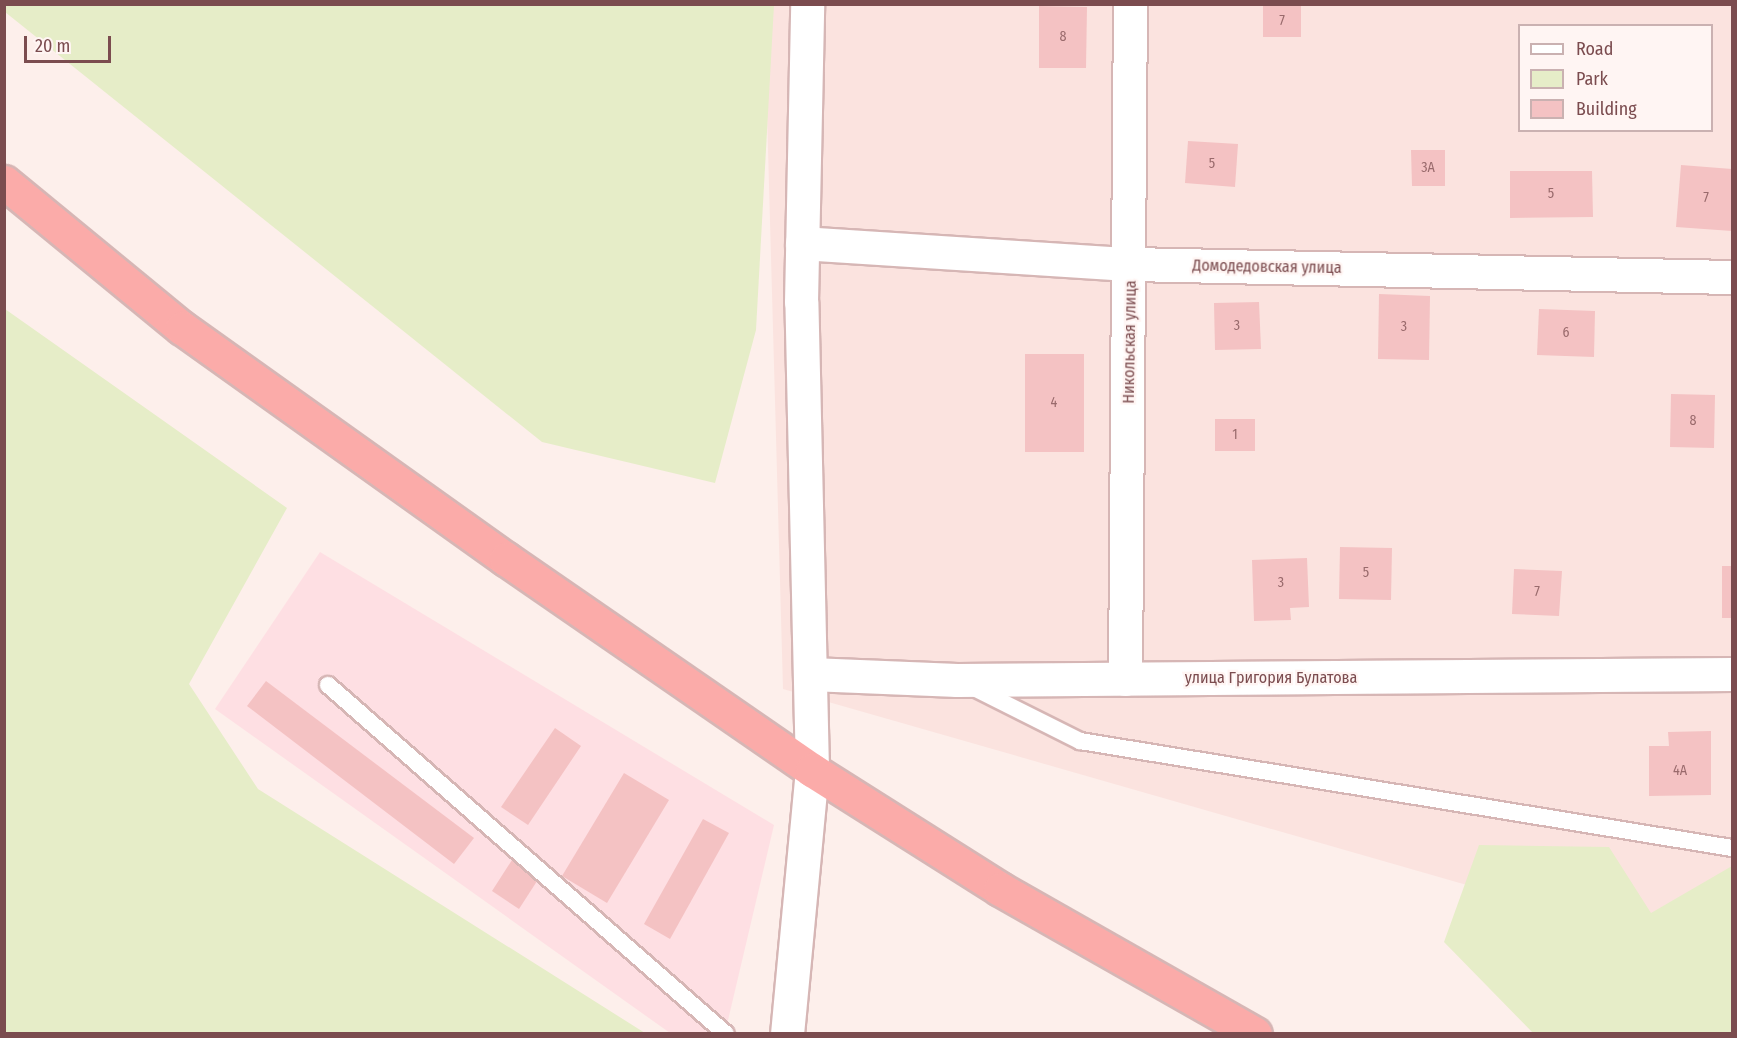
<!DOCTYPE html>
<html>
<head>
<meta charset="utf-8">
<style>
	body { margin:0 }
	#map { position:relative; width:1737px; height:1038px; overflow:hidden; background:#fdefeb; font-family:"Fira Sans Condensed",sans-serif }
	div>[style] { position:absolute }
	.residential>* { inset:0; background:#fbe3df }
	.commercial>* { inset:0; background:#fedfe3 }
	.green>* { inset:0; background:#e6edc8 }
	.building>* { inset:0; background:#f4c2c3 }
	.roads { filter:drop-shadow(2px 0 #d6b6b5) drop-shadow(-2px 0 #d6b6b5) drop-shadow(0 2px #d6b6b5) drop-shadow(0 -2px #d6b6b5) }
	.service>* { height:16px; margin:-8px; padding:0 8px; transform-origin:8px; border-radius:8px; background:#fff }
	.minor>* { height:33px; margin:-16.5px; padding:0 16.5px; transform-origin:16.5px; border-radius:16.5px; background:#fff }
	.tertiary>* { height:33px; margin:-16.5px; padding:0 16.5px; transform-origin:16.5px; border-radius:16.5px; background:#fff }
	.trunk>* { height:33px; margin:-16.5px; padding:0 16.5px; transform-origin:16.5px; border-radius:16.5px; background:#fbaba9 }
	span { translate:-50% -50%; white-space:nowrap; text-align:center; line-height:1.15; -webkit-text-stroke:4.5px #fff5f3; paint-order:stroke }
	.number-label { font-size:14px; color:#996a6c }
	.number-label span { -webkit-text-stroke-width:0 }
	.street-label { font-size:16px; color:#7b4c4f }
	.frame { position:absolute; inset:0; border:6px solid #7b4c4f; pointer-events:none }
	.legend { position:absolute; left:1518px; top:24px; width:195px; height:108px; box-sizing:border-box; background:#fff5f3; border:2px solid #cab1b1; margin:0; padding:8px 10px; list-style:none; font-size:18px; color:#7b4c4f }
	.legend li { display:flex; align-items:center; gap:12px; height:30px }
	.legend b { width:30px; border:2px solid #cab1b1 }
	.scale { position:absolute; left:24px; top:36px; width:87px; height:27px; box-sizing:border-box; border:3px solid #7b4c4f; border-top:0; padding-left:8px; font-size:18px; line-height:21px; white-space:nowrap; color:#7b4c4f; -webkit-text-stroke:4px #fff5f3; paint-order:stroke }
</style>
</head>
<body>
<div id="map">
	<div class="residential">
		<div style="clip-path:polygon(evenodd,764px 5px,1732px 5px,1732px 961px,783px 689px,764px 5px,1520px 26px,1712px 26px,1712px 130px,1520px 130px,1520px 26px)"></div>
	</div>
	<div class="commercial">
		<div style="clip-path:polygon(320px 552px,774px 825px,725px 1033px,670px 1033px,215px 709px)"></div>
	</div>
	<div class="green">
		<div style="clip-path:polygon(4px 5px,774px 5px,756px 330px,715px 483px,542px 442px,5px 12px)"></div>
		<div style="clip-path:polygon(5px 309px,287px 508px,189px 684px,258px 789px,645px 1033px,5px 1033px)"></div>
		<div style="clip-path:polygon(1479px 845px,1609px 847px,1651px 913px,1732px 866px,1732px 1033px,1533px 1033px,1444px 942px)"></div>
	</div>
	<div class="building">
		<div style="clip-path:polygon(1263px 4px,1301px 4px,1301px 37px,1263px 37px)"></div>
		<div style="clip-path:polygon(1039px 6px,1087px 7px,1086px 68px,1039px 68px)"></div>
		<div style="clip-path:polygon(1188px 141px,1238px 144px,1235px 187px,1185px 183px)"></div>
		<div style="clip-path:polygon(1411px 150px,1445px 150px,1445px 186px,1412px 186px)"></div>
		<div style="clip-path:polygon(1681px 165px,1732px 169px,1732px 231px,1676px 227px)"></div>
		<div style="clip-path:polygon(1510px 171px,1592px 171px,1593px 217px,1510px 218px)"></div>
		<div style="clip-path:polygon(1379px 294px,1430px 296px,1429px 360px,1378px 359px)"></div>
		<div style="clip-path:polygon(1259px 302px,1261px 349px,1215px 350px,1214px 303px)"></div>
		<div style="clip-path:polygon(1539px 309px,1595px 311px,1594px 357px,1537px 355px)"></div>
		<div style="clip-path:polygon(1025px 354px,1084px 354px,1084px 452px,1025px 452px)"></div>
		<div style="clip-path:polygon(1671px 394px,1715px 395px,1714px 448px,1670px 447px)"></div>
		<div style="clip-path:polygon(1215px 419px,1255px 419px,1255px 451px,1215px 451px)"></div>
		<div style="clip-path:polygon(1340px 547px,1392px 548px,1391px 600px,1339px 599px)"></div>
		<div style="clip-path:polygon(1307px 558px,1309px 607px,1290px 608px,1291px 620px,1254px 621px,1252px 560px)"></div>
		<div style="clip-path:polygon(1722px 566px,1732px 566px,1732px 618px,1722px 618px)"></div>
		<div style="clip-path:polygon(1514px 569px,1562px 571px,1559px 616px,1512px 614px)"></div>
		<div style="clip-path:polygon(266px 681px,474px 838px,454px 864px,247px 706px)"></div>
		<div style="clip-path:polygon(555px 728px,581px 746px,528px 825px,501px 807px)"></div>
		<div style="clip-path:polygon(1711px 731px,1711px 795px,1649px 796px,1649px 746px,1669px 746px,1668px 732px)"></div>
		<div style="clip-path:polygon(624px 773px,669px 800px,607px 903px,562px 876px)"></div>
		<div style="clip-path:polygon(703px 819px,729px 833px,670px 939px,644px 924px)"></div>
		<div style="clip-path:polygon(512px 860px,539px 878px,519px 909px,492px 891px)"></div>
	</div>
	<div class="roads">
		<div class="service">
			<div style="left:328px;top:685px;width:529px;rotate:41.25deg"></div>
			<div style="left:972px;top:687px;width:121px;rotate:26.6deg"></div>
			<div style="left:1080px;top:741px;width:661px;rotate:9.32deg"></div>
		</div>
		<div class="minor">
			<div style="left:802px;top:243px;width:330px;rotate:3.7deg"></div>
			<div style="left:1131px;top:264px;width:601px;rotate:1.24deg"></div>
			<div style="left:810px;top:674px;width:147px;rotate:2.3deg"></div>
			<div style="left:957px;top:680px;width:775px;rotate:-0.44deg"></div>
			<div style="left:1125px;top:679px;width:675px;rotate:-89.58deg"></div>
		</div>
		<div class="tertiary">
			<div style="left:787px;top:1034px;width:265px;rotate:-84.6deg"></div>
			<div style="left:812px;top:770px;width:468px;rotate:-91.3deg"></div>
			<div style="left:801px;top:302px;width:298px;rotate:-88.8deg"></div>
		</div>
		<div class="trunk">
			<div style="left:4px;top:182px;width:230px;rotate:39.4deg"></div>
			<div style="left:182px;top:328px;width:398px;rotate:35.5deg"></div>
			<div style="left:506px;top:559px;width:372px;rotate:34.6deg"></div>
			<div style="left:812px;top:770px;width:222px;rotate:32.3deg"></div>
			<div style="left:1000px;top:889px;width:293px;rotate:29.6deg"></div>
		</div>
	</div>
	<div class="number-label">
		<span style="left:1282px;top:21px">7</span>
		<span style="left:1063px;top:37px">8</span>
		<span style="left:1212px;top:164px">5</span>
		<span style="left:1428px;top:168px">3А</span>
		<span style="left:1551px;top:194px">5</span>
		<span style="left:1706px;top:198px">7</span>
		<span style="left:1237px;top:326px">3</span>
		<span style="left:1404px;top:327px">3</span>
		<span style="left:1566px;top:333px">6</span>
		<span style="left:1054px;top:403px">4</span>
		<span style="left:1693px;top:421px">8</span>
		<span style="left:1235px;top:435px">1</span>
		<span style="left:1366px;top:573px">5</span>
		<span style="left:1281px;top:583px">3</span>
		<span style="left:1537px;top:592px">7</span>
		<span style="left:1680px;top:771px">4А</span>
	</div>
	<div class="street-label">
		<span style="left:1267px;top:267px;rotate:1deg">Домодедовская улица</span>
		<span style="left:1130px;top:342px;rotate:-89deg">Никольская улица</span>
		<span style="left:1271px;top:678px">улица Григория Булатова</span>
	</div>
	<div class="frame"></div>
	<ul class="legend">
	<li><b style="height:8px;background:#fff"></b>Road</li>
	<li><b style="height:16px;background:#e6edc8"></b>Park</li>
	<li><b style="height:16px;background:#f4c2c3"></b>Building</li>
	</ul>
	<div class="scale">20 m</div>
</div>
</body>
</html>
